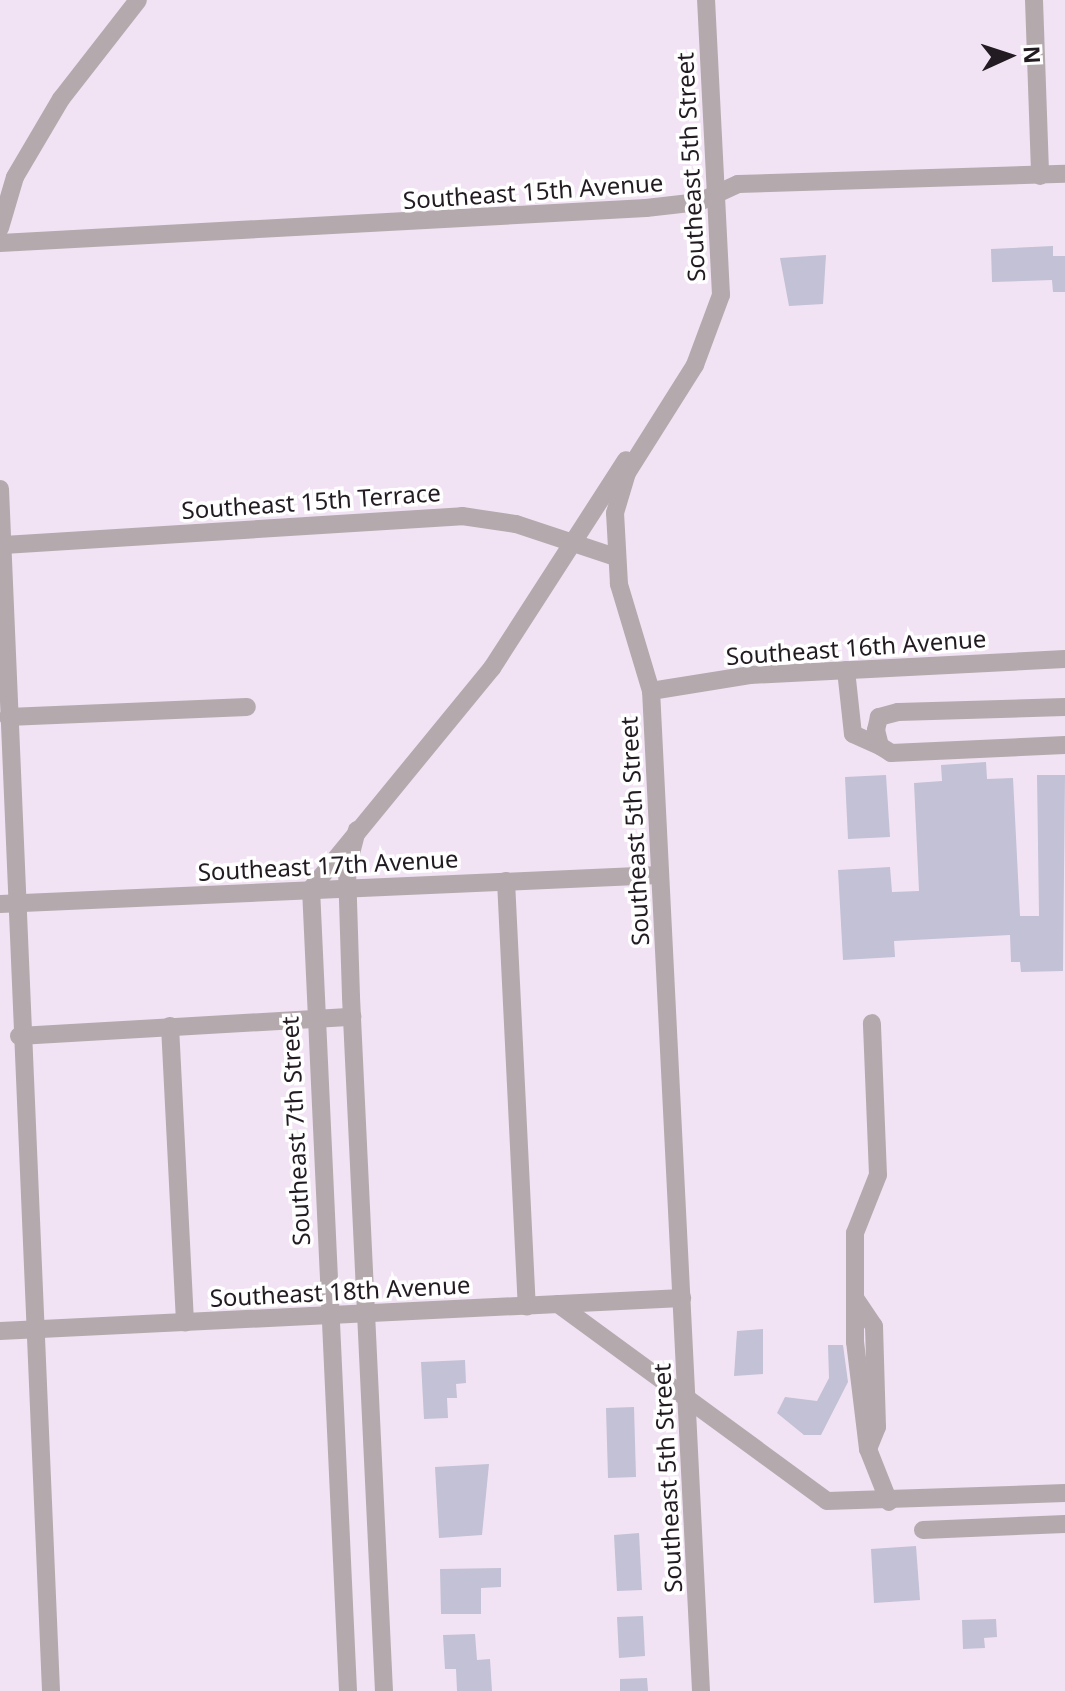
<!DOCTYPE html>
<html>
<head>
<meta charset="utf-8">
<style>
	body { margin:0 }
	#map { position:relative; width:1065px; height:1691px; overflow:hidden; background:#f2e3f4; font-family:"Noto Sans",sans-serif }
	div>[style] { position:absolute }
	.building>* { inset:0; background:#c2c1d5 }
	.minor>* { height:18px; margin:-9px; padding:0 9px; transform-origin:9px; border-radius:9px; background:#b4aaad }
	span { translate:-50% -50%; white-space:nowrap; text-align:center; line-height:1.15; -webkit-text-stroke:7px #fff; paint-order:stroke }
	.street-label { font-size:24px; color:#221c22 }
	.north { position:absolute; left:969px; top:16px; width:80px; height:80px; -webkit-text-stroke:6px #fff; paint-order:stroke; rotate:87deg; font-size:22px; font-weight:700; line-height:32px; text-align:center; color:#221c22 }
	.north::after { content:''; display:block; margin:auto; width:28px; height:36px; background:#221c22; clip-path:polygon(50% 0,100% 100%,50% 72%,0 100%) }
</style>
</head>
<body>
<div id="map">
	<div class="building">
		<div style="clip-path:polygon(1053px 246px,1053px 256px,1065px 256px,1065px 292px,1053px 292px,1052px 280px,992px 282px,991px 249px)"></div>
		<div style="clip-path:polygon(826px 255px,823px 304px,789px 306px,780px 258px)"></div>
		<div style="clip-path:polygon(986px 762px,987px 779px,1013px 778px,1020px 916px,1039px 916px,1037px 775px,1065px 775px,1063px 971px,1021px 972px,1020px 962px,1011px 962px,1010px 935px,894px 941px,895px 957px,843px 960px,838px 870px,890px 867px,892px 892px,919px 891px,914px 783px,942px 781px,941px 765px)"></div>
		<div style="clip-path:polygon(886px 775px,890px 837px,848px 839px,845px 777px)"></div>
		<div style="clip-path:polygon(763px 1329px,763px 1374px,734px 1376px,737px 1331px)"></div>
		<div style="clip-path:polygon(828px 1345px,843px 1345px,848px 1382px,821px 1435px,804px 1435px,777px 1413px,785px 1397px,817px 1401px,829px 1378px)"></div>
		<div style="clip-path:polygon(465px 1360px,466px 1383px,456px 1384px,457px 1398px,447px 1398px,448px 1418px,424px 1419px,421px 1362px)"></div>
		<div style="clip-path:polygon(634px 1407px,636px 1477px,608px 1478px,606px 1408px)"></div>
		<div style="clip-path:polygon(489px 1464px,482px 1535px,439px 1538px,435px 1467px)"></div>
		<div style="clip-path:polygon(639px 1533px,642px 1590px,617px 1591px,614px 1535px)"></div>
		<div style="clip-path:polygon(916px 1546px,920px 1600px,874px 1603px,871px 1549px)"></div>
		<div style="clip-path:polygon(501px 1568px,501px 1587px,481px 1588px,481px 1614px,441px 1614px,440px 1569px)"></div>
		<div style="clip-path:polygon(643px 1616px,645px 1656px,619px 1658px,617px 1617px)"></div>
		<div style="clip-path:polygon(996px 1619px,997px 1637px,984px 1638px,985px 1648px,963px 1649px,962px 1620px)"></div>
		<div style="clip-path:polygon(475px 1634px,477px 1660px,490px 1659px,492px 1691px,457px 1691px,456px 1669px,445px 1669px,443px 1635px)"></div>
		<div style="clip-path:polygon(647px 1678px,648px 1691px,620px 1691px,620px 1679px)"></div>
	</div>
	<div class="minor">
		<div style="left:1034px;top:0;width:176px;rotate:88deg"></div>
		<div style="left:0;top:228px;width:53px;rotate:-73.6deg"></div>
		<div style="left:15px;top:177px;width:91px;rotate:-59.5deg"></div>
		<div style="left:61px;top:99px;width:125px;rotate:-52.1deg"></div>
		<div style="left:0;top:243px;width:647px;rotate:-3.1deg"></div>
		<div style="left:646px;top:208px;width:53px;rotate:-6.5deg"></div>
		<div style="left:699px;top:202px;width:43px;rotate:-24.8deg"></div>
		<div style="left:738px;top:184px;width:327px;rotate:-1.8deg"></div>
		<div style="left:0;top:489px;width:1203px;rotate:87.57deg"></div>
		<div style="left:4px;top:545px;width:459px;rotate:-3.6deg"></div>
		<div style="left:462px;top:516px;width:55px;rotate:8.4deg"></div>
		<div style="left:516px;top:524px;width:104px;rotate:18.4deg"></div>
		<div style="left:846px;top:670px;width:64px;rotate:83.8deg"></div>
		<div style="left:853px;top:734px;width:30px;rotate:24deg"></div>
		<div style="left:651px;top:691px;width:100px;rotate:-9.2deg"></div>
		<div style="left:750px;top:675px;width:315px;rotate:-2.9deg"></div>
		<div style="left:1065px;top:707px;width:167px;rotate:178.3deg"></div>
		<div style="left:898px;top:712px;width:20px;rotate:165deg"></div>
		<div style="left:879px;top:717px;width:13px;rotate:103deg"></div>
		<div style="left:876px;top:730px;width:16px;rotate:76deg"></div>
		<div style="left:880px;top:746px;width:13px;rotate:32deg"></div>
		<div style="left:891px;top:753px;width:174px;rotate:-2.6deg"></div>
		<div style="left:8px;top:717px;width:239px;rotate:-2.4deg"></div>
		<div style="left:357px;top:830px;width:40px;rotate:104.4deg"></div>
		<div style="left:347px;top:869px;width:128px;rotate:88.2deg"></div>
		<div style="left:351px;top:997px;width:695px;rotate:87.28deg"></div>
		<div style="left:506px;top:881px;width:426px;rotate:87.2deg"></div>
		<div style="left:0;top:904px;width:660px;rotate:-2.52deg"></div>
		<div style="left:170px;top:1026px;width:297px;rotate:87.1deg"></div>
		<div style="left:19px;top:1036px;width:334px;rotate:-3.3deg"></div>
		<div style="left:855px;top:1298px;width:34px;rotate:56deg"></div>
		<div style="left:874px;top:1326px;width:101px;rotate:88.3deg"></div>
		<div style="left:877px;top:1427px;width:24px;rotate:112deg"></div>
		<div style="left:868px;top:1449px;width:108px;rotate:-96.9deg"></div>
		<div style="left:855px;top:1342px;width:109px;rotate:-90deg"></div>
		<div style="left:855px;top:1233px;width:62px;rotate:-68.4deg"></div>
		<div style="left:878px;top:1175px;width:152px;rotate:-92.3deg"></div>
		<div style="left:558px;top:1304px;width:333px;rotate:36.2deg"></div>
		<div style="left:827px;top:1501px;width:238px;rotate:-1.9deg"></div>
		<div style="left:0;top:1331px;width:683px;rotate:-2.77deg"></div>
		<div style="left:868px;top:1449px;width:57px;rotate:68.4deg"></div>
		<div style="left:923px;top:1530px;width:142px;rotate:-2.4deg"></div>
		<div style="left:348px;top:1691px;width:803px;rotate:-92.64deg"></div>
		<div style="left:311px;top:889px;width:286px;rotate:-50.7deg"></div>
		<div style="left:492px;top:668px;width:247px;rotate:-57.2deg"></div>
		<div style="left:701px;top:1691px;width:1001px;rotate:-92.86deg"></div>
		<div style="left:651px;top:691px;width:112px;rotate:-106.7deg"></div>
		<div style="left:619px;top:584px;width:71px;rotate:-93.2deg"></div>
		<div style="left:615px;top:513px;width:42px;rotate:-73.3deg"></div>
		<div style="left:627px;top:473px;width:128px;rotate:-57.8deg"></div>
		<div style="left:695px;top:365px;width:75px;rotate:-69.6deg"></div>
		<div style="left:721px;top:295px;width:295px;rotate:-92.9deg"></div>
	</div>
	<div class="street-label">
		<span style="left:690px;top:167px;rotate:-93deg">Southeast 5th Street</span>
		<span style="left:533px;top:191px;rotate:-4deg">Southeast 15th Avenue</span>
		<span style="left:311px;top:501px;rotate:-4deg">Southeast 15th Terrace</span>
		<span style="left:856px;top:647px;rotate:-4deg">Southeast 16th Avenue</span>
		<span style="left:634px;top:831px;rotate:-93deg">Southeast 5th Street</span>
		<span style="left:328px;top:865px;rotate:-3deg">Southeast 17th Avenue</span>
		<span style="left:295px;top:1131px;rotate:-93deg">Southeast 7th Street</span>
		<span style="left:340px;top:1291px;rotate:-3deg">Southeast 18th Avenue</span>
		<span style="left:667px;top:1478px;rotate:-93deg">Southeast 5th Street</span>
	</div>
	<div class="north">N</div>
</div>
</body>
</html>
